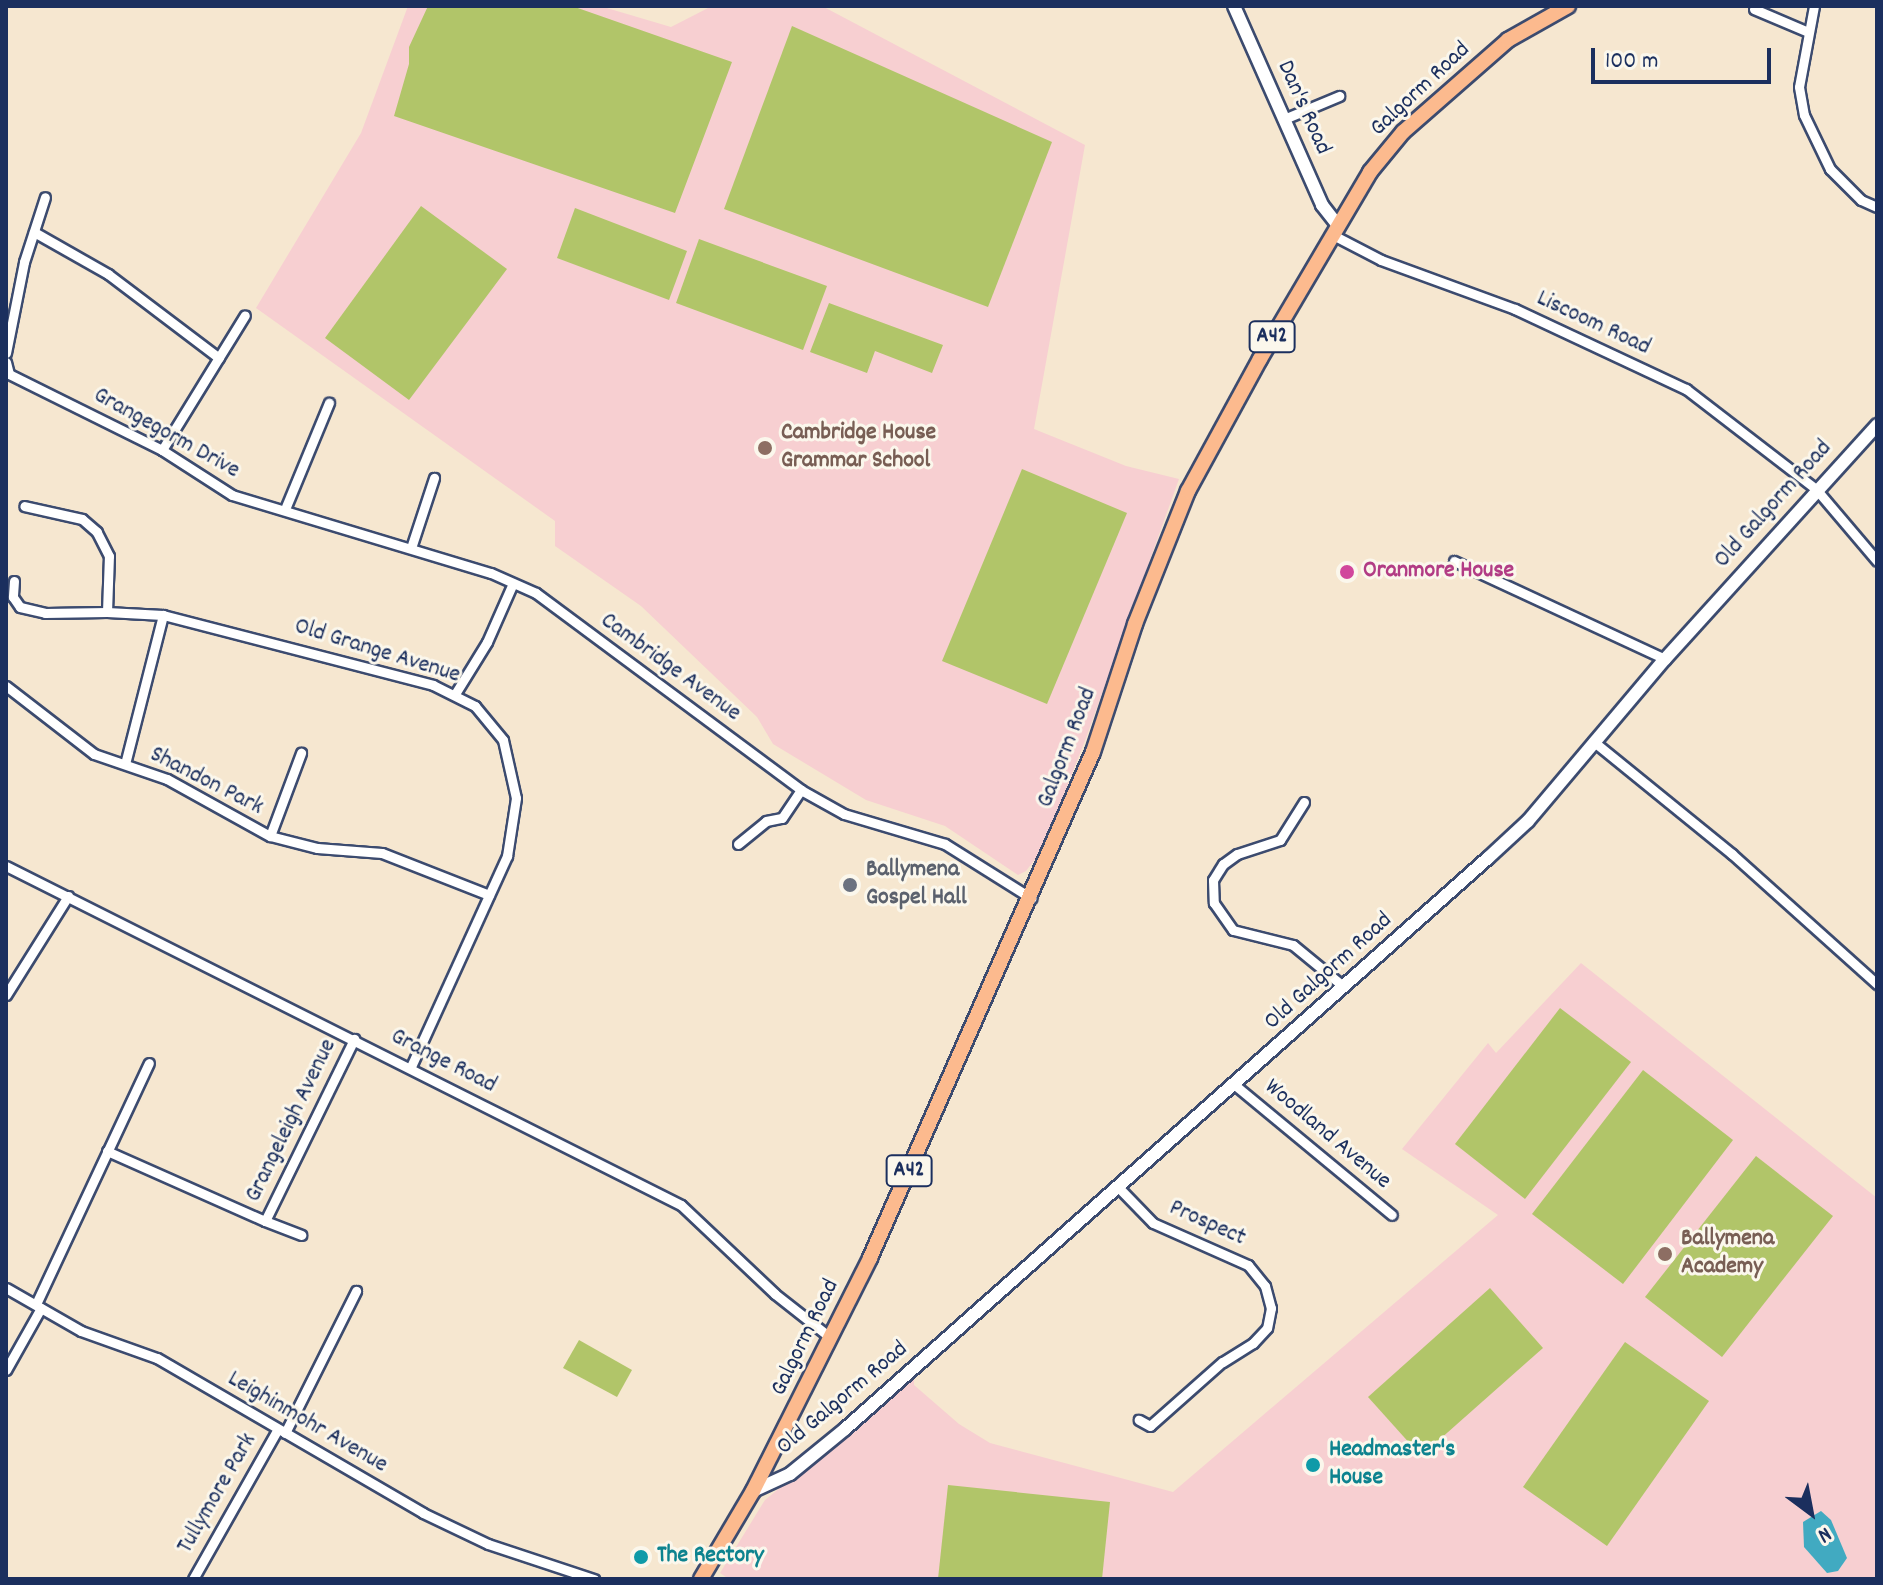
<!DOCTYPE html>
<html>
<head>
<meta charset="utf-8">
<style>
	body { margin:0 }
	#map { position:relative; width:1883px; height:1585px; overflow:hidden; background:#f6e7d0; font-family:Dekko,sans-serif }
	div>[style] { position:absolute }
	.built>* { inset:0; background:#f7cfd1 }
	.green>* { inset:0; background:#b1c569 }
	.water>* { inset:0; background:#41aac1 }
	.roads { filter:drop-shadow(2px 0 #3c4b6f) drop-shadow(-2px 0 #3c4b6f) drop-shadow(0 2px #3c4b6f) drop-shadow(0 -2px #3c4b6f) }
	.minor>* { height:9px; margin:-4.5px; padding:0 4.5px; transform-origin:4.5px; border-radius:4.5px; background:#fff }
	.tertiary>* { height:12px; margin:-6px; padding:0 6px; transform-origin:6px; border-radius:6px; background:#fff }
	.primary>* { height:14px; margin:-7px; padding:0 7px; transform-origin:7px; border-radius:7px; background:#fcba8e }
	.dots>* { width:22px; height:22px; translate:-50% -50%; box-sizing:border-box; border:4px solid #fbf7ec; border-radius:50% }
	span { translate:-50% -50%; white-space:nowrap; text-align:center; line-height:1.15; -webkit-text-stroke:6px #fbf7ec; paint-order:stroke }
	.shield-label span { padding:2px 6px; background:#fbf7ec; border:2px solid; border-radius:6px; -webkit-text-stroke-width:0 }
	.shield-label { font-size:22px; color:#1b2f5e; font-weight:700 }
	.street-label { font-size:24px; color:#1b2f5e }
	.education-label { font-size:24px; color:#785e54; font-weight:700 }
	.left { translate:0 -50%; text-align:left }
	.hotel-label { font-size:24px; color:#b23c85; font-weight:700 }
	.worship-label { font-size:24px; color:#5b616d; font-weight:700 }
	.culture-label { font-size:24px; color:#0d838f; font-weight:700 }
	.frame { position:absolute; inset:0; border:8px solid #1b2f5e; pointer-events:none }
	.north { position:absolute; left:1771px; top:1473px; width:80px; height:80px; -webkit-text-stroke:6px #fbf7ec; paint-order:stroke; rotate:148deg; font-size:22px; font-weight:700; line-height:32px; text-align:center; color:#1b2f5e }
	.north::after { content:''; display:block; margin:auto; width:28px; height:36px; background:#1b2f5e; clip-path:polygon(50% 0,100% 100%,50% 72%,0 100%) }
	.scale { position:absolute; left:1591px; top:48px; width:180px; height:36px; box-sizing:border-box; border:4px solid #1b2f5e; border-top:0; padding-left:10px; font-size:24px; line-height:28px; white-space:nowrap; color:#1b2f5e; -webkit-text-stroke:6px #fbf7ec; paint-order:stroke }
</style>
</head>
<body>
<div id="map">
	<div class="built">
		<div style="clip-path:polygon(408px 6px,600px 6px,671px 27px,712px 6px,822px 6px,1085px 145px,1034px 429px,1126px 466px,1179px 479px,1086px 738px,1042px 850px,1026px 871px,1018px 875px,945px 826px,866px 800px,773px 744px,757px 717px,641px 606px,555px 546px,555px 521px,256px 308px,361px 133px)"></div>
		<div style="clip-path:polygon(1581px 963px,1877px 1198px,1877px 1579px,729px 1579px,720px 1573px,765px 1500px,914px 1378px,914px 1385px,959px 1424px,990px 1443px,1173px 1492px,1498px 1215px,1402px 1149px,1488px 1043px,1496px 1053px)"></div>
	</div>
	<div class="green">
		<div style="clip-path:polygon(428px 6px,572px 6px,732px 62px,675px 213px,394px 116px,409px 64px,409px 47px)"></div>
		<div style="clip-path:polygon(792px 26px,1052px 142px,988px 307px,724px 209px)"></div>
		<div style="clip-path:polygon(421px 206px,507px 269px,409px 400px,325px 338px)"></div>
		<div style="clip-path:polygon(575px 208px,687px 251px,669px 300px,557px 258px)"></div>
		<div style="clip-path:polygon(699px 239px,827px 286px,803px 350px,676px 303px)"></div>
		<div style="clip-path:polygon(829px 303px,943px 345px,932px 373px,875px 351px,867px 373px,810px 352px)"></div>
		<div style="clip-path:polygon(1022px 469px,1127px 513px,1047px 704px,942px 661px)"></div>
		<div style="clip-path:polygon(1560px 1008px,1631px 1062px,1525px 1199px,1455px 1144px)"></div>
		<div style="clip-path:polygon(1643px 1070px,1733px 1140px,1623px 1284px,1532px 1214px)"></div>
		<div style="clip-path:polygon(1756px 1156px,1833px 1216px,1722px 1357px,1645px 1297px)"></div>
		<div style="clip-path:polygon(1490px 1288px,1543px 1348px,1421px 1456px,1368px 1397px)"></div>
		<div style="clip-path:polygon(579px 1340px,632px 1370px,617px 1397px,563px 1368px)"></div>
		<div style="clip-path:polygon(1625px 1342px,1709px 1401px,1607px 1546px,1523px 1487px)"></div>
		<div style="clip-path:polygon(948px 1485px,1110px 1502px,1102px 1579px,938px 1579px)"></div>
	</div>
	<div class="water">
		<div style="clip-path:polygon(1821px 1511px,1831px 1520px,1847px 1558px,1838px 1571px,1827px 1573px,1804px 1547px,1803px 1522px)"></div>
	</div>
	<div class="roads">
		<div class="minor">
			<div style="left:1814px;top:6px;width:82px;rotate:100.5deg"></div>
			<div style="left:1799px;top:87px;width:28px;rotate:80deg"></div>
			<div style="left:1804px;top:115px;width:60px;rotate:64.3deg"></div>
			<div style="left:1830px;top:169px;width:44px;rotate:45deg"></div>
			<div style="left:1861px;top:200px;width:17px;rotate:24deg"></div>
			<div style="left:1754px;top:9px;width:56px;rotate:22.9deg"></div>
			<div style="left:1284px;top:119px;width:60px;rotate:-22.7deg"></div>
			<div style="left:34px;top:232px;width:85px;rotate:29.6deg"></div>
			<div style="left:108px;top:274px;width:139px;rotate:37.1deg"></div>
			<div style="left:1331px;top:234px;width:56px;rotate:27.5deg"></div>
			<div style="left:1381px;top:260px;width:143px;rotate:20.1deg"></div>
			<div style="left:1515px;top:309px;width:189px;rotate:25.1deg"></div>
			<div style="left:1686px;top:389px;width:164px;rotate:37.6deg"></div>
			<div style="left:1816px;top:489px;width:94px;rotate:49.7deg"></div>
			<div style="left:6px;top:353px;width:93px;rotate:-78.8deg"></div>
			<div style="left:24px;top:262px;width:68px;rotate:-72.1deg"></div>
			<div style="left:6px;top:362px;width:12px;rotate:76deg"></div>
			<div style="left:9px;top:374px;width:171px;rotate:26.4deg"></div>
			<div style="left:162px;top:450px;width:83px;rotate:32.7deg"></div>
			<div style="left:232px;top:495px;width:270px;rotate:16.8deg"></div>
			<div style="left:491px;top:573px;width:49px;rotate:24deg"></div>
			<div style="left:536px;top:593px;width:330px;rotate:36.6deg"></div>
			<div style="left:801px;top:790px;width:49px;rotate:29.2deg"></div>
			<div style="left:844px;top:814px;width:105px;rotate:16.5deg"></div>
			<div style="left:945px;top:844px;width:102px;rotate:32.1deg"></div>
			<div style="left:162px;top:450px;width:158px;rotate:-58.4deg"></div>
			<div style="left:285px;top:509px;width:115px;rotate:-67.5deg"></div>
			<div style="left:411px;top:548px;width:74px;rotate:-71.8deg"></div>
			<div style="left:1454px;top:561px;width:233px;rotate:24.9deg"></div>
			<div style="left:14px;top:581px;width:16px;rotate:94deg"></div>
			<div style="left:13px;top:597px;width:12px;rotate:55deg"></div>
			<div style="left:20px;top:607px;width:26px;rotate:13deg"></div>
			<div style="left:45px;top:613px;width:62px;rotate:-0.9deg"></div>
			<div style="left:107px;top:612px;width:56px;rotate:-88deg"></div>
			<div style="left:109px;top:556px;width:27px;rotate:-117deg"></div>
			<div style="left:97px;top:532px;width:20px;rotate:-139deg"></div>
			<div style="left:82px;top:519px;width:59px;rotate:-167.4deg"></div>
			<div style="left:107px;top:612px;width:56px;rotate:3.1deg"></div>
			<div style="left:163px;top:615px;width:279px;rotate:14.5deg"></div>
			<div style="left:433px;top:685px;width:47px;rotate:26.6deg"></div>
			<div style="left:475px;top:706px;width:44px;rotate:50.5deg"></div>
			<div style="left:503px;top:740px;width:59px;rotate:77.4deg"></div>
			<div style="left:516px;top:798px;width:59px;rotate:98.8deg"></div>
			<div style="left:507px;top:856px;width:232px;rotate:114.5deg"></div>
			<div style="left:6px;top:686px;width:111px;rotate:37.7deg"></div>
			<div style="left:94px;top:754px;width:77px;rotate:18.9deg"></div>
			<div style="left:167px;top:779px;width:118px;rotate:29deg"></div>
			<div style="left:270px;top:836px;width:49px;rotate:14.3deg"></div>
			<div style="left:317px;top:848px;width:65px;rotate:4.4deg"></div>
			<div style="left:382px;top:853px;width:115px;rotate:21.4deg"></div>
			<div style="left:455px;top:694px;width:61px;rotate:-58.4deg"></div>
			<div style="left:487px;top:642px;width:64px;rotate:-66.2deg"></div>
			<div style="left:1593px;top:741px;width:179px;rotate:39.1deg"></div>
			<div style="left:1732px;top:854px;width:195px;rotate:41.9deg"></div>
			<div style="left:125px;top:764px;width:154px;rotate:-75.7deg"></div>
			<div style="left:1304px;top:802px;width:45px;rotate:122.3deg"></div>
			<div style="left:1280px;top:840px;width:45px;rotate:162deg"></div>
			<div style="left:1237px;top:854px;width:17px;rotate:144deg"></div>
			<div style="left:1223px;top:864px;width:19px;rotate:122deg"></div>
			<div style="left:1213px;top:880px;width:23px;rotate:88deg"></div>
			<div style="left:1214px;top:903px;width:33px;rotate:55deg"></div>
			<div style="left:1233px;top:930px;width:62px;rotate:14deg"></div>
			<div style="left:1293px;top:945px;width:65px;rotate:39.4deg"></div>
			<div style="left:270px;top:836px;width:89px;rotate:-69.5deg"></div>
			<div style="left:738px;top:844px;width:36px;rotate:-39deg"></div>
			<div style="left:766px;top:821px;width:16px;rotate:-11deg"></div>
			<div style="left:782px;top:818px;width:34px;rotate:-56deg"></div>
			<div style="left:6px;top:866px;width:755px;rotate:26.67deg"></div>
			<div style="left:681px;top:1205px;width:129px;rotate:43.4deg"></div>
			<div style="left:775px;top:1294px;width:71px;rotate:38.2deg"></div>
			<div style="left:6px;top:995px;width:117px;rotate:-57.9deg"></div>
			<div style="left:1236px;top:1086px;width:202px;rotate:39.6deg"></div>
			<div style="left:107px;top:1151px;width:173px;rotate:23.9deg"></div>
			<div style="left:265px;top:1221px;width:203px;rotate:-63.9deg"></div>
			<div style="left:1118px;top:1187px;width:50px;rotate:45.8deg"></div>
			<div style="left:1153px;top:1223px;width:104px;rotate:23.9deg"></div>
			<div style="left:1248px;top:1265px;width:27px;rotate:51deg"></div>
			<div style="left:1265px;top:1286px;width:23px;rotate:75deg"></div>
			<div style="left:1271px;top:1308px;width:20px;rotate:101deg"></div>
			<div style="left:1267px;top:1328px;width:21px;rotate:133deg"></div>
			<div style="left:1253px;top:1343px;width:36px;rotate:148deg"></div>
			<div style="left:1222px;top:1362px;width:96px;rotate:138.4deg"></div>
			<div style="left:1150px;top:1426px;width:13px;rotate:-151deg"></div>
			<div style="left:265px;top:1221px;width:39px;rotate:21deg"></div>
			<div style="left:6px;top:1288px;width:86px;rotate:29.8deg"></div>
			<div style="left:81px;top:1331px;width:81px;rotate:19.6deg"></div>
			<div style="left:157px;top:1358px;width:308px;rotate:30.2deg"></div>
			<div style="left:423px;top:1513px;width:72px;rotate:25.5deg"></div>
			<div style="left:488px;top:1544px;width:112px;rotate:18.3deg"></div>
			<div style="left:36px;top:1304px;width:266px;rotate:-64.9deg"></div>
			<div style="left:6px;top:1370px;width:71px;rotate:-60.6deg"></div>
			<div style="left:285px;top:1433px;width:159px;rotate:-63.4deg"></div>
			<div style="left:193px;top:1579px;width:172px;rotate:-60.5deg"></div>
		</div>
		<div class="tertiary">
			<div style="left:1234px;top:6px;width:218px;rotate:66.1deg"></div>
			<div style="left:1322px;top:205px;width:24px;rotate:52deg"></div>
			<div style="left:753px;top:1491px;width:41px;rotate:-24.7deg"></div>
			<div style="left:790px;top:1474px;width:71px;rotate:-39.3deg"></div>
			<div style="left:845px;top:1429px;width:860px;rotate:-41.61deg"></div>
			<div style="left:1488px;top:858px;width:54px;rotate:-42.8deg"></div>
			<div style="left:1528px;top:821px;width:212px;rotate:-49.8deg"></div>
			<div style="left:1665px;top:659px;width:316px;rotate:-47.8deg"></div>
		</div>
		<div class="primary">
			<div style="left:701px;top:1579px;width:102px;rotate:-59.4deg"></div>
			<div style="left:753px;top:1491px;width:261px;rotate:-63.3deg"></div>
			<div style="left:870px;top:1258px;width:553px;rotate:-66.22deg"></div>
			<div style="left:1093px;top:752px;width:135px;rotate:-71.8deg"></div>
			<div style="left:1135px;top:624px;width:143px;rotate:-68.3deg"></div>
			<div style="left:1188px;top:491px;width:150px;rotate:-61.4deg"></div>
			<div style="left:1260px;top:359px;width:217px;rotate:-59.5deg"></div>
			<div style="left:1370px;top:172px;width:52px;rotate:-50.5deg"></div>
			<div style="left:1403px;top:132px;width:140px;rotate:-41.2deg"></div>
			<div style="left:1508px;top:40px;width:69px;rotate:-29.5deg"></div>
		</div>
	</div>
	<div class="dots">
		<div style="left:765px;top:448px;background:#8d6e63"></div>
		<div style="left:1347px;top:572px;background:#d1479c"></div>
		<div style="left:850px;top:885px;background:#6b7280"></div>
		<div style="left:1665px;top:1254px;background:#8d6e63"></div>
		<div style="left:1313px;top:1465px;background:#0f9aa8"></div>
		<div style="left:641px;top:1557px;background:#0f9aa8"></div>
	</div>
	<div class="shield-label">
		<span style="left:1272px;top:337px">A42</span>
		<span style="left:909px;top:1171px">A42</span>
	</div>
	<div class="street-label">
		<span style="left:1421px;top:90px;rotate:-43deg">Galgorm Road</span>
		<span style="left:1303px;top:108px;rotate:66deg">Dan's Road</span>
		<span style="left:1593px;top:324px;rotate:25deg">Liscoom Road</span>
		<span style="left:166px;top:434px;rotate:29deg">Grangegorm Drive</span>
		<span style="left:1774px;top:505px;rotate:-48deg">Old Galgorm Road</span>
		<span style="left:377px;top:652px;rotate:17deg">Old Grange Avenue</span>
		<span style="left:670px;top:668px;rotate:36deg">Cambridge Avenue</span>
		<span style="left:1068px;top:748px;rotate:-69deg">Galgorm Road</span>
		<span style="left:206px;top:782px;rotate:27deg">Shandon Park</span>
		<span style="left:1329px;top:972px;rotate:-42deg">Old Galgorm Road</span>
		<span style="left:443px;top:1062px;rotate:27deg">Grange Road</span>
		<span style="left:292px;top:1121px;rotate:-64deg">Grangeleigh Avenue</span>
		<span style="left:1327px;top:1135px;rotate:40deg">Woodland Avenue</span>
		<span style="left:1207px;top:1224px;rotate:24deg">Prospect</span>
		<span style="left:806px;top:1338px;rotate:-64deg">Galgorm Road</span>
		<span style="left:843px;top:1399px;rotate:-40deg">Old Galgorm Road</span>
		<span style="left:307px;top:1423px;rotate:30deg">Leighinmohr Avenue</span>
		<span style="left:218px;top:1494px;rotate:-60deg">Tullymore Park</span>
	</div>
	<div class="education-label">
		<span class="left" style="left:781px;top:448px">Cambridge House<br>Grammar School</span>
		<span class="left" style="left:1681px;top:1254px">Ballymena<br>Academy</span>
	</div>
	<div class="hotel-label">
		<span class="left" style="left:1363px;top:572px">Oranmore House</span>
	</div>
	<div class="worship-label">
		<span class="left" style="left:866px;top:885px">Ballymena<br>Gospel Hall</span>
	</div>
	<div class="culture-label">
		<span class="left" style="left:1329px;top:1465px">Headmaster's<br>House</span>
		<span class="left" style="left:657px;top:1557px">The Rectory</span>
	</div>
	<div class="frame"></div>
	<div class="north">N</div>
	<div class="scale">100 m</div>
</div>
</body>
</html>
